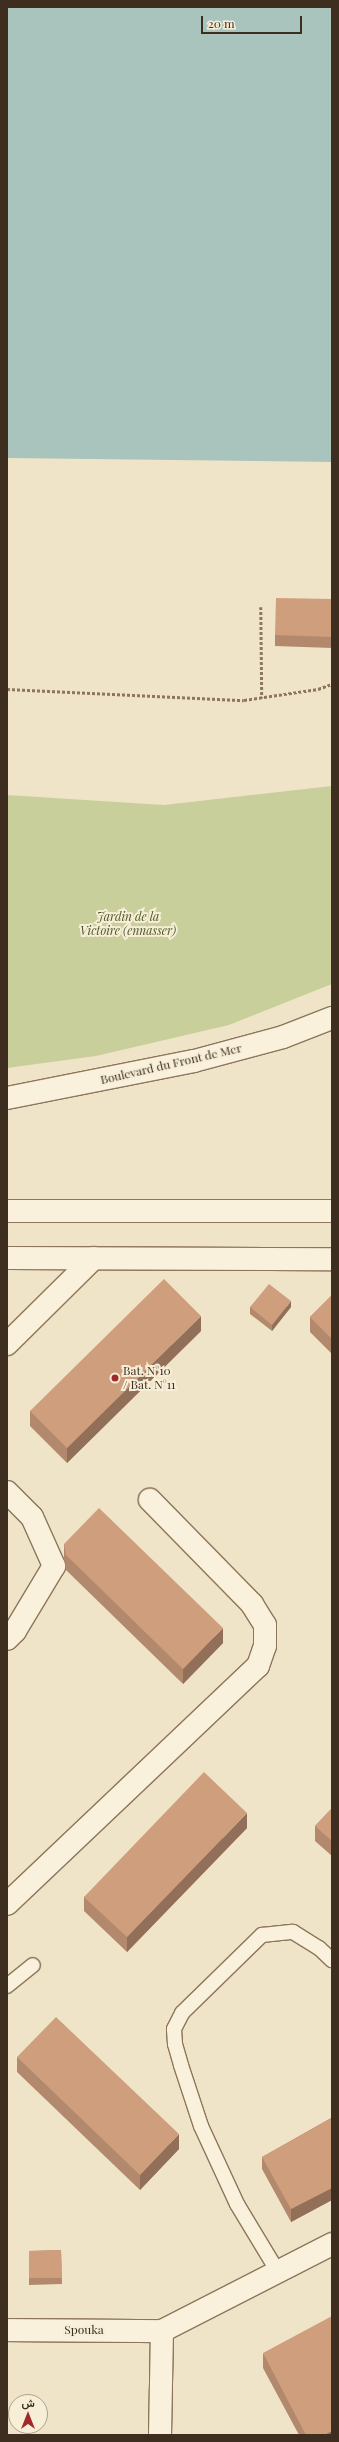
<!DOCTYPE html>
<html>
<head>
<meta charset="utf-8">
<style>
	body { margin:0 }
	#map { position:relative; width:339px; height:2442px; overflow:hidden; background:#f0e4c8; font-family:"Playfair Display",Vazirmatn,serif }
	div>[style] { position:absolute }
	.green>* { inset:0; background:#c9cf9b }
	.water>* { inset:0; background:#a9c4bc }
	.path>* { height:2.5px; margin-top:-1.25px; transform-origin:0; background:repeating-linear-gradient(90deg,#8d765c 0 3px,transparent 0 5px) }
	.roads { filter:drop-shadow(1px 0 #8d765c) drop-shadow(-1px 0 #8d765c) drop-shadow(0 1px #8d765c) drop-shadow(0 -1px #8d765c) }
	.service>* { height:14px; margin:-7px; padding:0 7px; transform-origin:7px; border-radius:7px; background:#faf1dc }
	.minor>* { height:22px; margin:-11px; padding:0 11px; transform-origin:11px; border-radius:11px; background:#faf1dc }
	.tertiary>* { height:22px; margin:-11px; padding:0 11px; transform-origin:11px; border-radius:11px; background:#faf1dc }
	.secondary>* { height:22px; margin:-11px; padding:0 11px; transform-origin:11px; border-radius:11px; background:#faf1dc }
	.wall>* { inset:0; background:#b2896c }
	.shaded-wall>* { inset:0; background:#916f58 }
	.building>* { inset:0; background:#cf9f7d }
	.dots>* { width:11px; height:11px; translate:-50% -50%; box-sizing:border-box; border:2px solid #f7eed8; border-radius:50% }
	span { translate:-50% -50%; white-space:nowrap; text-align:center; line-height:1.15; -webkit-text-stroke:4px #f7eed8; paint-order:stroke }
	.park-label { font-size:12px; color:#4d5a26; font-style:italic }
	.street-label { font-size:12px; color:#3d2e20 }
	.poi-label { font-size:12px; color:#3d2e20 }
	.left { translate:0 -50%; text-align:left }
	.frame { position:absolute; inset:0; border:8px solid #3d2e20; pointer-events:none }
	.north { position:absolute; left:8px; top:2394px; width:40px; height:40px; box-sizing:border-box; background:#f7eed8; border:1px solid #ada18e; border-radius:50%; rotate:0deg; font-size:11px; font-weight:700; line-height:16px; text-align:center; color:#3d2e20 }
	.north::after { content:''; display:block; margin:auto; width:14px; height:18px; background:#9e2a2b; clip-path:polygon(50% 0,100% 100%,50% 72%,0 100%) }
	.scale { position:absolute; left:201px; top:16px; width:101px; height:18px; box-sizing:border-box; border:2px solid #3d2e20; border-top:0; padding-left:5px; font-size:12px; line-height:14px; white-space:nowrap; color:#3d2e20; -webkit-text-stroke:3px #f7eed8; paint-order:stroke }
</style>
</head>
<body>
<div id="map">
	<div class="green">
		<div style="clip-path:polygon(332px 786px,332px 984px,229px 1025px,96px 1056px,7px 1068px,7px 795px,164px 805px)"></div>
	</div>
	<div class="water">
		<div style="clip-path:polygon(7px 7px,332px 7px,332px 462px,7px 458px)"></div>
	</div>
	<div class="path">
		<div style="left:261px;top:607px;width:91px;rotate:89.4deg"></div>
		<div style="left:7px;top:689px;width:237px;rotate:2.7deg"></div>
		<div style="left:244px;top:700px;width:75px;rotate:-8.5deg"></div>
		<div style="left:318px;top:689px;width:15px;rotate:-20deg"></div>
	</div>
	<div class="roads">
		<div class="service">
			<div style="left:7px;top:1986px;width:33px;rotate:-39deg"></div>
			<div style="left:278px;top:2272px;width:79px;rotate:-121.1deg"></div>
			<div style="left:237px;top:2204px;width:86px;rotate:-114.8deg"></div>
			<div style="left:201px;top:2126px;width:64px;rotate:-108.2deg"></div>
			<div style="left:181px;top:2065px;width:22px;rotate:-106deg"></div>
			<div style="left:175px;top:2044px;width:15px;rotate:-94deg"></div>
			<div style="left:174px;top:2029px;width:18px;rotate:-63deg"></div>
			<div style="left:182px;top:2013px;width:112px;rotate:-44.3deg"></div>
			<div style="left:262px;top:1935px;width:31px;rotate:-6deg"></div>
			<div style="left:293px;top:1932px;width:31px;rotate:32deg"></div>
			<div style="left:319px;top:1948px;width:18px;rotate:43deg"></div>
		</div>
		<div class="minor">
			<div style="left:7px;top:1344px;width:122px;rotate:-44.7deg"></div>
			<div style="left:7px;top:1492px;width:35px;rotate:45deg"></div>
			<div style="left:32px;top:1517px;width:54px;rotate:65.8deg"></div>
			<div style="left:54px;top:1566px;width:76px;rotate:121deg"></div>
			<div style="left:15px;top:1631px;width:11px;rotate:135deg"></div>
			<div style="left:7px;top:1904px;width:346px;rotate:-43.5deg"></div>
			<div style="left:258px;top:1666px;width:21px;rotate:-71deg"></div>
			<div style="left:265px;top:1646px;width:21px;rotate:-90deg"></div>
			<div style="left:265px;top:1625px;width:25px;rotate:-122deg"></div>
			<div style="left:252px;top:1604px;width:146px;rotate:-134.4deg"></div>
			<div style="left:7px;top:2330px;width:155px;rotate:0.4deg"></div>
			<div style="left:160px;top:2435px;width:104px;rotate:-88.9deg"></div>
			<div style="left:162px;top:2331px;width:191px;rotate:-27.1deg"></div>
		</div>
		<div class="tertiary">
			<div style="left:7px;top:1211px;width:325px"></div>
			<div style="left:7px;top:1258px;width:325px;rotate:0.2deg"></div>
		</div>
		<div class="secondary">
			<div style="left:7px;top:1098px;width:191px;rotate:-11.2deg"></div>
			<div style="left:194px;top:1061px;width:92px;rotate:-15.1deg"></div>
			<div style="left:283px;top:1037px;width:53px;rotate:-21.2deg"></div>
		</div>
	</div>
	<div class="wall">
		<div style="clip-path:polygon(332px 599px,332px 648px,275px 646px,275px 635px)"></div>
		<div style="clip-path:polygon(332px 1295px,332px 1354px,310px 1332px,310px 1317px)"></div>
		<div style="clip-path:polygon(250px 1307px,291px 1307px,272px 1331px,250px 1314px)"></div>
		<div style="clip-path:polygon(201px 1331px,67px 1463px,30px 1426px,30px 1411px)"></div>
		<div style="clip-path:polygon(64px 1544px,223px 1643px,183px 1684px,66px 1570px,64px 1559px)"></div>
		<div style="clip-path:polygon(332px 1808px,332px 1856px,315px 1841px,315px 1826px)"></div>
		<div style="clip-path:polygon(247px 1828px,127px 1952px,84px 1911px,84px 1897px)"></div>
		<div style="clip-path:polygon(17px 2057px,179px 2149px,140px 2190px,17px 2072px)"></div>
		<div style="clip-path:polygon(332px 2115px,332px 2200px,291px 2222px,262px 2169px,262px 2157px,331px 2118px,331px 2116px)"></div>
		<div style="clip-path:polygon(61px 2250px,62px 2284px,29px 2285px,29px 2251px)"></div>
		<div style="clip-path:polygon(263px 2353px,332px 2435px,299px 2435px,263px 2368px)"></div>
	</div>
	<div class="shaded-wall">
		<div style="clip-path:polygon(291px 1301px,291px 1307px,272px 1331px,272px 1325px)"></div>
		<div style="clip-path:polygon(201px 1316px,201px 1331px,67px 1463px,67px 1448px)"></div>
		<div style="clip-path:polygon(223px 1628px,223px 1643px,183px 1684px,183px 1669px)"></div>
		<div style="clip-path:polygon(247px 1813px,247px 1828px,127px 1952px,127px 1937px)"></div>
		<div style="clip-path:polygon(179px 2134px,179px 2149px,140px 2190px,140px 2175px)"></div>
		<div style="clip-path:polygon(332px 2188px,332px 2200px,291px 2222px,291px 2209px)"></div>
		<div style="clip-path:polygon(332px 2431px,332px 2435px,324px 2435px)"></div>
	</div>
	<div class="building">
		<div style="clip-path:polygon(276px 598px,332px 599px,332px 637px,275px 635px)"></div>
		<div style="clip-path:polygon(164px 1279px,201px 1316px,67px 1448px,30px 1411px)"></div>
		<div style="clip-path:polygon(269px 1284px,291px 1301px,272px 1325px,250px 1307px)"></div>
		<div style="clip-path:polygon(332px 1295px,332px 1339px,310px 1317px)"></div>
		<div style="clip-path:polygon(99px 1508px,223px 1628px,183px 1669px,66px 1555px,64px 1544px)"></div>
		<div style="clip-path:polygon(204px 1772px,247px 1813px,127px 1937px,84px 1897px)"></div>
		<div style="clip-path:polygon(332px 1808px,332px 1841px,315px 1826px)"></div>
		<div style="clip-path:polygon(56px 2017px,179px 2134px,140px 2175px,17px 2057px)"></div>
		<div style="clip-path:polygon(332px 2115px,332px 2188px,291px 2209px,262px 2157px,332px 2118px,331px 2116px)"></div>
		<div style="clip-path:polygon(61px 2250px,62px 2278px,29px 2278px,29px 2251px)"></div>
		<div style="clip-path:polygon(332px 2316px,332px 2431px,324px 2435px,306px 2435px,263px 2353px)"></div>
	</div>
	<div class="dots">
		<div style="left:115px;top:1378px;background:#9e2a2b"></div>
	</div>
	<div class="park-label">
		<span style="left:128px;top:924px">Jardin de la<br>Victoire (ennasser)</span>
	</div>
	<div class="street-label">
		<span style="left:171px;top:1064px;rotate:-13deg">Boulevard du Front de Mer</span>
		<span style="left:84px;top:2330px">Spouka</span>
	</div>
	<div class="poi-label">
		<span class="left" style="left:123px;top:1378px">Bat. N°10<br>/ Bat. N°11</span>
	</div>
	<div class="frame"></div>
	<div class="north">ش</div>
	<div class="scale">20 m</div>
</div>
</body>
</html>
